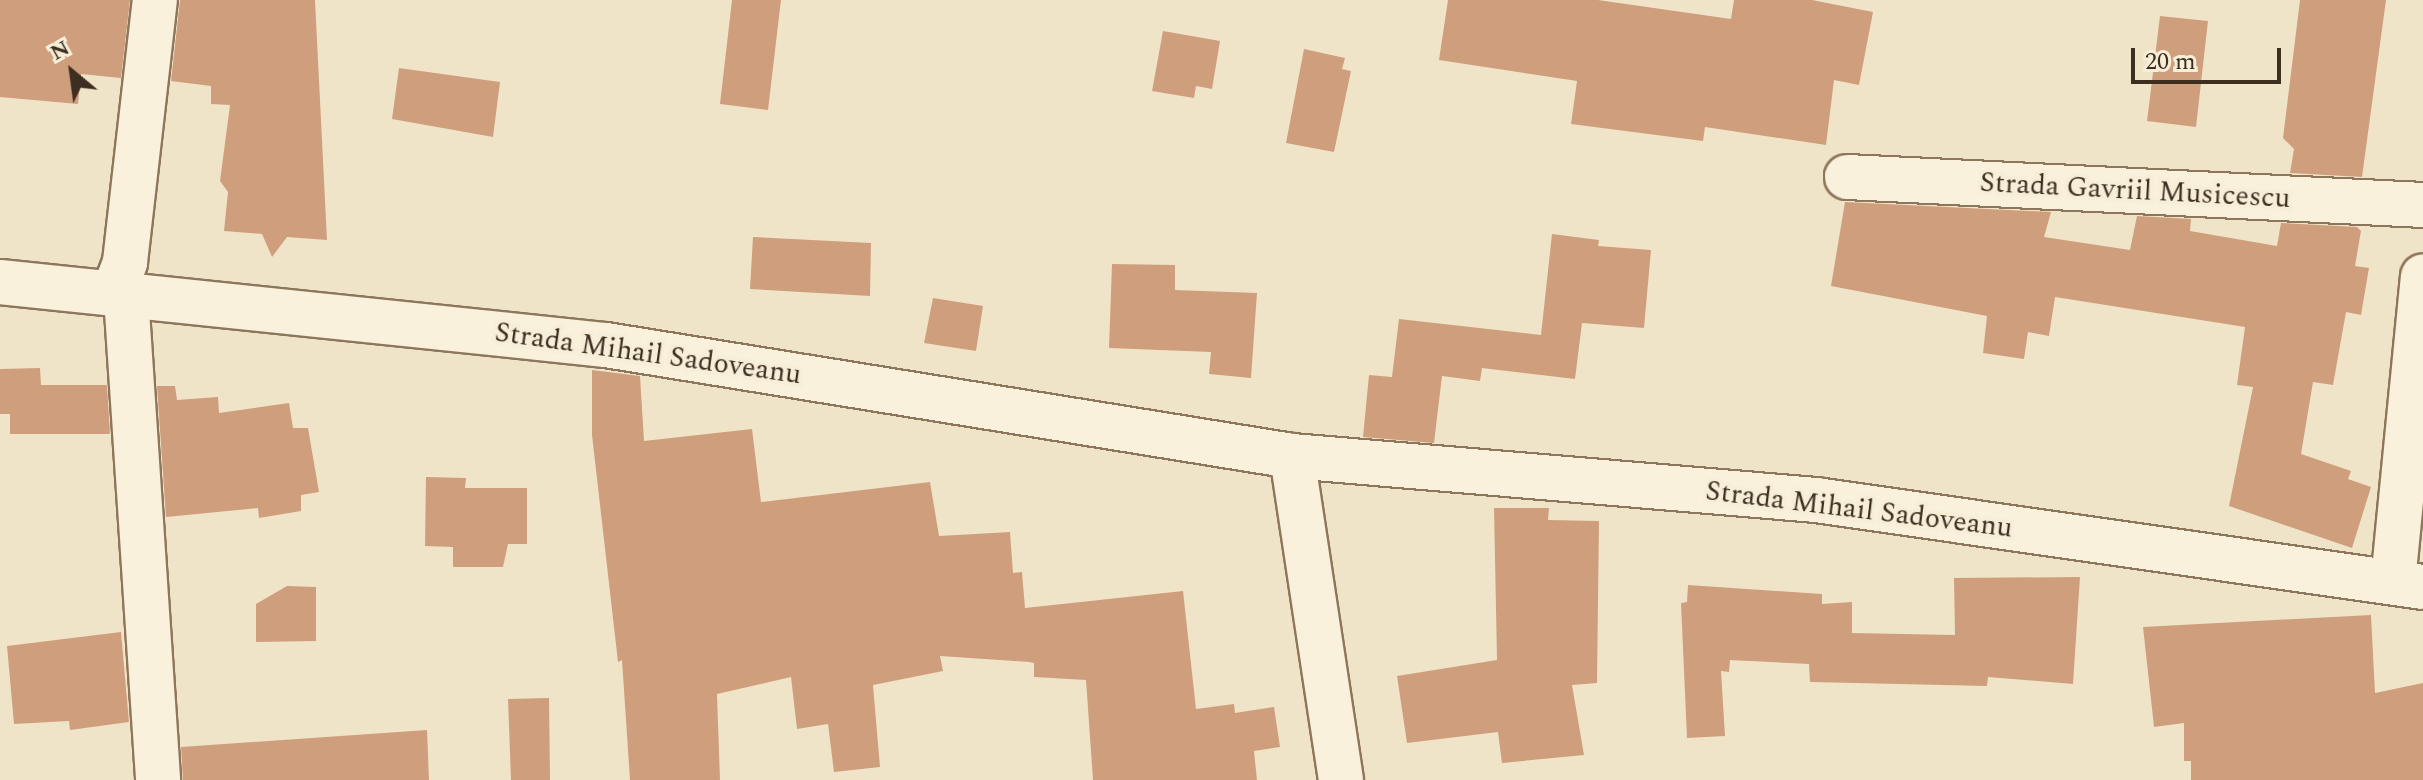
<!DOCTYPE html>
<html>
<head>
<meta charset="utf-8">
<style>
	body { margin:0 }
	#map { position:relative; width:2423px; height:780px; overflow:hidden; background:#f0e4c8; font-family:Spectral,serif }
	div>[style] { position:absolute }
	.building>* { inset:0; background:#cf9f7d }
	.roads { filter:drop-shadow(2px 0 #8d765c) drop-shadow(-2px 0 #8d765c) drop-shadow(0 2px #8d765c) drop-shadow(0 -2px #8d765c) }
	.minor>* { height:44px; margin:-22px; padding:0 22px; transform-origin:22px; border-radius:22px; background:#faf1dc }
	span { translate:-50% -50%; white-space:nowrap; text-align:center; line-height:1.15; -webkit-text-stroke:8px #f7eed8; paint-order:stroke }
	.street-label { font-size:28px; color:#3d2e20 }
	.north { position:absolute; left:32px; top:32px; width:80px; height:80px; -webkit-text-stroke:6px #f7eed8; paint-order:stroke; rotate:331deg; font-size:22px; font-weight:700; line-height:32px; text-align:center; color:#3d2e20 }
	.north::after { content:''; display:block; margin:auto; width:28px; height:36px; background:#3d2e20; clip-path:polygon(50% 0,100% 100%,50% 72%,0 100%) }
	.scale { position:absolute; left:2131px; top:48px; width:150px; height:36px; box-sizing:border-box; border:4px solid #3d2e20; border-top:0; padding-left:10px; font-size:24px; line-height:28px; white-space:nowrap; color:#3d2e20; -webkit-text-stroke:6px #f7eed8; paint-order:stroke }
</style>
</head>
<body>
<div id="map">
	<div class="building">
		<div style="clip-path:polygon(0 0,130px 0,121px 78px,81px 74px,78px 104px,0 97px)"></div>
		<div style="clip-path:polygon(180px 0,315px 0,327px 240px,287px 237px,272px 257px,262px 234px,224px 231px,228px 192px,220px 181px,230px 105px,211px 104px,211px 86px,171px 81px)"></div>
		<div style="clip-path:polygon(732px 0,781px 0,768px 110px,720px 104px)"></div>
		<div style="clip-path:polygon(1448px 0,1598px 0,1731px 19px,1734px 0,1812px 0,1873px 12px,1859px 85px,1834px 80px,1826px 145px,1705px 127px,1703px 141px,1571px 124px,1577px 81px,1439px 60px)"></div>
		<div style="clip-path:polygon(2300px 0,2386px 0,2362px 177px,2290px 173px,2294px 149px,2283px 138px)"></div>
		<div style="clip-path:polygon(2160px 16px,2208px 21px,2196px 127px,2147px 121px)"></div>
		<div style="clip-path:polygon(1163px 31px,1220px 41px,1212px 89px,1196px 86px,1194px 98px,1152px 91px)"></div>
		<div style="clip-path:polygon(1304px 49px,1345px 58px,1342px 69px,1351px 71px,1334px 152px,1286px 143px)"></div>
		<div style="clip-path:polygon(399px 68px,500px 82px,493px 137px,392px 119px)"></div>
		<div style="clip-path:polygon(1845px 202px,2051px 212px,2044px 237px,2130px 250px,2137px 216px,2191px 219px,2190px 231px,2277px 246px,2281px 223px,2357px 227px,2361px 231px,2355px 266px,2369px 268px,2361px 315px,2346px 312px,2333px 385px,2313px 382px,2301px 454px,2351px 471px,2348px 479px,2371px 487px,2352px 548px,2229px 506px,2253px 387px,2237px 385px,2245px 327px,2055px 297px,2049px 336px,2028px 332px,2024px 359px,1983px 353px,1987px 316px,1831px 286px)"></div>
		<div style="clip-path:polygon(1552px 234px,1599px 240px,1598px 246px,1651px 250px,1644px 328px,1582px 323px,1575px 379px,1482px 368px,1480px 381px,1442px 376px,1434px 443px,1363px 437px,1369px 375px,1392px 377px,1399px 319px,1541px 335px)"></div>
		<div style="clip-path:polygon(753px 237px,871px 243px,870px 296px,750px 289px)"></div>
		<div style="clip-path:polygon(1112px 264px,1175px 265px,1175px 290px,1257px 293px,1251px 378px,1209px 374px,1211px 352px,1109px 348px)"></div>
		<div style="clip-path:polygon(933px 298px,983px 306px,976px 351px,924px 343px)"></div>
		<div style="clip-path:polygon(40px 368px,41px 385px,107px 385px,110px 434px,10px 434px,10px 414px,0 414px,0 369px)"></div>
		<div style="clip-path:polygon(592px 370px,640px 376px,644px 441px,752px 429px,761px 502px,930px 482px,939px 536px,1010px 532px,1013px 573px,1022px 572px,1025px 608px,1183px 591px,1196px 709px,1234px 704px,1235px 713px,1274px 707px,1280px 747px,1254px 751px,1257px 780px,1093px 780px,1086px 680px,1034px 677px,1034px 663px,1029px 662px,940px 656px,943px 671px,873px 685px,880px 767px,834px 772px,828px 724px,797px 729px,791px 677px,717px 694px,720px 780px,630px 780px,622px 660px,618px 662px,592px 435px)"></div>
		<div style="clip-path:polygon(157px 386px,175px 386px,177px 400px,218px 397px,219px 413px,289px 403px,293px 428px,308px 428px,319px 492px,301px 495px,301px 511px,259px 518px,258px 508px,166px 517px)"></div>
		<div style="clip-path:polygon(426px 477px,466px 478px,465px 488px,527px 488px,527px 544px,508px 544px,503px 567px,453px 567px,453px 547px,425px 546px)"></div>
		<div style="clip-path:polygon(1494px 508px,1549px 508px,1548px 520px,1599px 521px,1597px 683px,1572px 685px,1584px 755px,1502px 763px,1498px 732px,1407px 743px,1397px 676px,1497px 660px)"></div>
		<div style="clip-path:polygon(2080px 577px,2073px 684px,1988px 677px,1987px 686px,1810px 682px,1809px 664px,1730px 660px,1729px 672px,1721px 671px,1725px 736px,1687px 738px,1681px 603px,1687px 602px,1688px 585px,1822px 594px,1822px 604px,1852px 602px,1852px 633px,1955px 635px,1954px 578px)"></div>
		<div style="clip-path:polygon(287px 586px,316px 587px,316px 641px,256px 642px,256px 604px)"></div>
		<div style="clip-path:polygon(2371px 615px,2375px 693px,2423px 683px,2423px 780px,2191px 780px,2191px 761px,2184px 761px,2184px 723px,2154px 727px,2143px 627px)"></div>
		<div style="clip-path:polygon(121px 632px,129px 722px,70px 730px,69px 721px,14px 724px,7px 646px)"></div>
		<div style="clip-path:polygon(549px 698px,550px 780px,511px 780px,508px 699px)"></div>
		<div style="clip-path:polygon(427px 730px,429px 780px,183px 780px,181px 747px)"></div>
	</div>
	<div class="roads">
		<div class="minor">
			<div style="left:1847px;top:177px;width:577px;rotate:2.78deg"></div>
			<div style="left:0;top:282px;width:609px;rotate:5.94deg"></div>
			<div style="left:606px;top:345px;width:695px;rotate:9.19deg"></div>
			<div style="left:1292px;top:456px;width:526px;rotate:4.8deg"></div>
			<div style="left:1816px;top:500px;width:613px;rotate:8.16deg"></div>
			<div style="left:113px;top:294px;width:34px;rotate:-69deg"></div>
			<div style="left:125px;top:262px;width:264px;rotate:-83.5deg"></div>
			<div style="left:126px;top:296px;width:485px;rotate:86.2deg"></div>
			<div style="left:1292px;top:456px;width:328px;rotate:81.4deg"></div>
			<div style="left:2393px;top:582px;width:307px;rotate:-84.4deg"></div>
		</div>
	</div>
	<div class="street-label">
		<span style="left:2135px;top:191px;rotate:3deg">Strada Gavriil Musicescu</span>
		<span style="left:648px;top:354px;rotate:8deg">Strada Mihail Sadoveanu</span>
		<span style="left:1859px;top:510px;rotate:7deg">Strada Mihail Sadoveanu</span>
	</div>
	<div class="north">N</div>
	<div class="scale">20 m</div>
</div>
</body>
</html>
